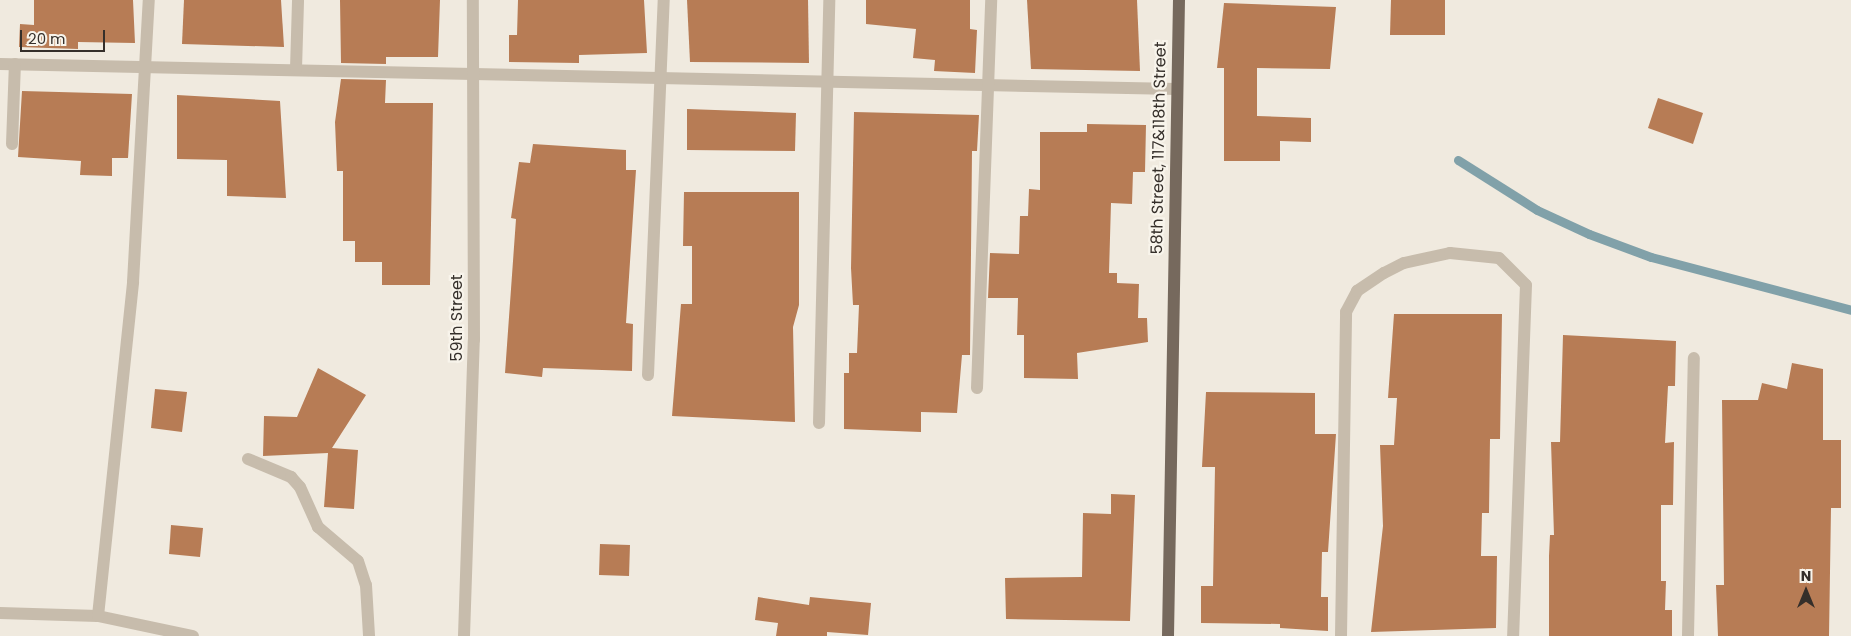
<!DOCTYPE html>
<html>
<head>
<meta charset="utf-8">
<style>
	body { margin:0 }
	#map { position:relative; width:1851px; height:636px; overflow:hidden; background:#f0eadf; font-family:Poppins,sans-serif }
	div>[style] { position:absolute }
	.stream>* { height:9px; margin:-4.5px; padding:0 4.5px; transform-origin:4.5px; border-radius:4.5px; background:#81a1a9 }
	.building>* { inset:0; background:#b77c55 }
	.minor>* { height:12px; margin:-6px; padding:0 6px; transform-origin:6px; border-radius:6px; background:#c7bcac }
	.major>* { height:12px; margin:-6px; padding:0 6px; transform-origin:6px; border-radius:6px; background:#76695d }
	span { translate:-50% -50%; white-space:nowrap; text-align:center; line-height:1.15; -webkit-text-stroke:4.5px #f8f4eb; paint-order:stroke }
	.street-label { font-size:16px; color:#352f2a }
	.north { position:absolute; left:1781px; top:566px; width:50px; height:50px; -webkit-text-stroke:4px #f8f4eb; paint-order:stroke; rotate:0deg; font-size:14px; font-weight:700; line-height:20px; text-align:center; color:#352f2a }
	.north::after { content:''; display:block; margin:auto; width:18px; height:22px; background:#352f2a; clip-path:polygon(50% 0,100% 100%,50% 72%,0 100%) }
	.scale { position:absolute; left:20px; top:30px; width:85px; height:22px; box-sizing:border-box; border:2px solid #352f2a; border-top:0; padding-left:6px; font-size:15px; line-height:18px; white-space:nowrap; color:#352f2a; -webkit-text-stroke:4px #f8f4eb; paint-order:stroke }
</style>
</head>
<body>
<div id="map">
	<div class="stream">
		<div style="left:1458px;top:160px;width:93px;rotate:32.3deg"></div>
		<div style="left:1537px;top:210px;width:57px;rotate:24.8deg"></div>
		<div style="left:1589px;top:234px;width:66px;rotate:20.4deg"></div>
		<div style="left:1651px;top:257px;width:207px;rotate:14.8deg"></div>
	</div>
	<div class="building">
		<div style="clip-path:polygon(34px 0,133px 0,135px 43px,78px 42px,78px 49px,19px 47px,20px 24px,34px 25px)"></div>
		<div style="clip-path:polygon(184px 0,281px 0,284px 47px,182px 44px)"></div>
		<div style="clip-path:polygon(340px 0,440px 0,438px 57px,386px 57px,386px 64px,341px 63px)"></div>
		<div style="clip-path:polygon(518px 0,644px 0,647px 53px,579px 55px,579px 63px,509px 62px,509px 35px,517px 35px)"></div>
		<div style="clip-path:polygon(687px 0,808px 0,809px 63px,690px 62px)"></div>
		<div style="clip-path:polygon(866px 0,970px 0,970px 29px,977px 30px,975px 73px,934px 71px,935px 60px,913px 58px,916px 29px,866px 24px)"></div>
		<div style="clip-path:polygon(1027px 0,1137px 0,1140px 71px,1031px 69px)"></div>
		<div style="clip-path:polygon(1391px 0,1445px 0,1445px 35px,1390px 35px)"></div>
		<div style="clip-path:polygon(1224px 3px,1336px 7px,1330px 69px,1257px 68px,1257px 116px,1311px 118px,1311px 142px,1280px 141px,1280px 161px,1224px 161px,1224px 68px,1217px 68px)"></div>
		<div style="clip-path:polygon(341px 79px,386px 80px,385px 103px,433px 103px,430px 285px,382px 285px,382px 262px,355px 262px,355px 241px,343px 241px,343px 171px,337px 171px,335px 122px)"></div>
		<div style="clip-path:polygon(22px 91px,132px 94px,128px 158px,112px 158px,112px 176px,80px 175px,81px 161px,18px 157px)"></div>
		<div style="clip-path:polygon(177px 95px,280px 101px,286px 198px,227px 196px,227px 160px,177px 159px)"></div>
		<div style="clip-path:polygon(1658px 98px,1703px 113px,1693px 144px,1648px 128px)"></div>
		<div style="clip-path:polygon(687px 109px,796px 113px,795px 151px,687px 150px)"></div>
		<div style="clip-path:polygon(854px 112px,979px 115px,977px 151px,972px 151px,970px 355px,962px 355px,957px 413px,921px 412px,921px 432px,844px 429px,844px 373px,849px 373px,849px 353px,857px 353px,859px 305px,853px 305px,851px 268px)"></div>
		<div style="clip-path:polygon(1087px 124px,1146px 125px,1145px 172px,1133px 172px,1132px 204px,1111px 203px,1109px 273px,1117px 273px,1117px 283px,1139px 284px,1138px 318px,1147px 318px,1148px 342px,1077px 353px,1078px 379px,1024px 378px,1024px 335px,1017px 335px,1018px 298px,988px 298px,990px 253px,1019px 254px,1020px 216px,1028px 216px,1029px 189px,1040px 190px,1040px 132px,1087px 132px)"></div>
		<div style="clip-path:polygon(533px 144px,626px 150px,626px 170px,636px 170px,626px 323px,633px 324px,632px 371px,543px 368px,542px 377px,505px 373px,516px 219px,511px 218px,519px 162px,530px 163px)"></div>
		<div style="clip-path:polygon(684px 192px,799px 192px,799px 305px,793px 327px,795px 422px,672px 416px,681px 304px,692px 304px,692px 246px,683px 246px)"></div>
		<div style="clip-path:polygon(1394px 314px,1502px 314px,1500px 439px,1490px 439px,1489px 513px,1482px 513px,1481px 556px,1497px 556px,1496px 628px,1371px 632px,1383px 526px,1380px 445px,1394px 445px,1397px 398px,1388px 398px)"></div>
		<div style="clip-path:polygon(1563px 335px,1676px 341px,1675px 386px,1668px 386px,1665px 443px,1674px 442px,1673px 505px,1661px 505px,1661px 581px,1666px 581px,1665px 610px,1672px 610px,1672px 636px,1549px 636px,1549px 556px,1550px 535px,1554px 535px,1551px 442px,1560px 442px)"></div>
		<div style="clip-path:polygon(1792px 363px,1823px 369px,1823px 440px,1841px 440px,1841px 508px,1831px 508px,1829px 636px,1718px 636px,1716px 585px,1724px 585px,1722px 400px,1758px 400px,1762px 383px,1787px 389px)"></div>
		<div style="clip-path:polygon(318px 368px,366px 395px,332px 448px,358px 450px,354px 509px,324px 507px,328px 453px,263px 456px,264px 416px,297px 417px)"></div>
		<div style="clip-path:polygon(155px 389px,187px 392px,182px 432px,151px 428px)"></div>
		<div style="clip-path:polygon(1206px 392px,1315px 393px,1315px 434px,1336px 434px,1328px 552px,1322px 552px,1321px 597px,1328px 597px,1328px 631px,1280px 628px,1280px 624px,1201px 623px,1201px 586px,1213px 586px,1215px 467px,1202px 467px)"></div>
		<div style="clip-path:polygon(1111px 494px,1135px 495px,1130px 621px,1006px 619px,1005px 578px,1082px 577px,1083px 513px,1111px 514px)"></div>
		<div style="clip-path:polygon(171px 525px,203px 528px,200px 557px,169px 554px)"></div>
		<div style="clip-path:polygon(600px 544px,630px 545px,629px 576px,599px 575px)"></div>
		<div style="clip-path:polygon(758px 597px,809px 605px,810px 597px,871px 603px,868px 635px,827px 632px,827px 636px,776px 636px,778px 623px,755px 620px)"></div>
	</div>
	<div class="minor">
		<div style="left:0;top:64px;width:1177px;rotate:1.22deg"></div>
		<div style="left:296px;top:69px;width:69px;rotate:-88.3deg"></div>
		<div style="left:12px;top:144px;width:80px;rotate:-87.9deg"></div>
		<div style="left:648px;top:375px;width:375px;rotate:-87.6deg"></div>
		<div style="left:977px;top:388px;width:388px;rotate:-87.9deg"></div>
		<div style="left:819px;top:423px;width:423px;rotate:-88.6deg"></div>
		<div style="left:248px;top:459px;width:47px;rotate:22.7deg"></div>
		<div style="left:291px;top:477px;width:13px;rotate:48deg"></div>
		<div style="left:300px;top:487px;width:44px;rotate:65.8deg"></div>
		<div style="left:318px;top:527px;width:52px;rotate:40.4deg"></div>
		<div style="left:358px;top:561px;width:25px;rotate:72deg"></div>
		<div style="left:366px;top:585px;width:51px;rotate:86.6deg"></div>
		<div style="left:0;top:613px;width:98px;rotate:1.8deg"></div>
		<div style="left:98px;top:616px;width:97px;rotate:11.9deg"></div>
		<div style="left:98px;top:616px;width:336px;rotate:-84deg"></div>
		<div style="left:133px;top:282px;width:282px;rotate:-86.8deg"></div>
		<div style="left:464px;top:636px;width:296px;rotate:-88.1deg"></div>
		<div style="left:474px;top:340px;width:340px;rotate:-90.2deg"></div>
		<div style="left:1341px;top:636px;width:324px;rotate:-89.1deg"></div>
		<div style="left:1346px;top:312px;width:24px;rotate:-62deg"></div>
		<div style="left:1357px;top:291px;width:32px;rotate:-34deg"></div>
		<div style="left:1384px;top:273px;width:22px;rotate:-27deg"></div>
		<div style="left:1404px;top:263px;width:47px;rotate:-12.3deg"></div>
		<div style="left:1450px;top:253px;width:49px;rotate:5.8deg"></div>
		<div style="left:1499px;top:258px;width:38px;rotate:45deg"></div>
		<div style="left:1526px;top:285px;width:351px;rotate:92.1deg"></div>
		<div style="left:1688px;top:636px;width:278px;rotate:-88.8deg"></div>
	</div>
	<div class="major">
		<div style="left:1168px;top:636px;width:636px;rotate:-89.01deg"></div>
	</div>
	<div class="street-label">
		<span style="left:1159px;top:148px;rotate:-89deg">58th Street, 117&amp;118th Street</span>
		<span style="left:457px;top:318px;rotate:-90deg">59th Street</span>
	</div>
	<div class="north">N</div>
	<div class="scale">20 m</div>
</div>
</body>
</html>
